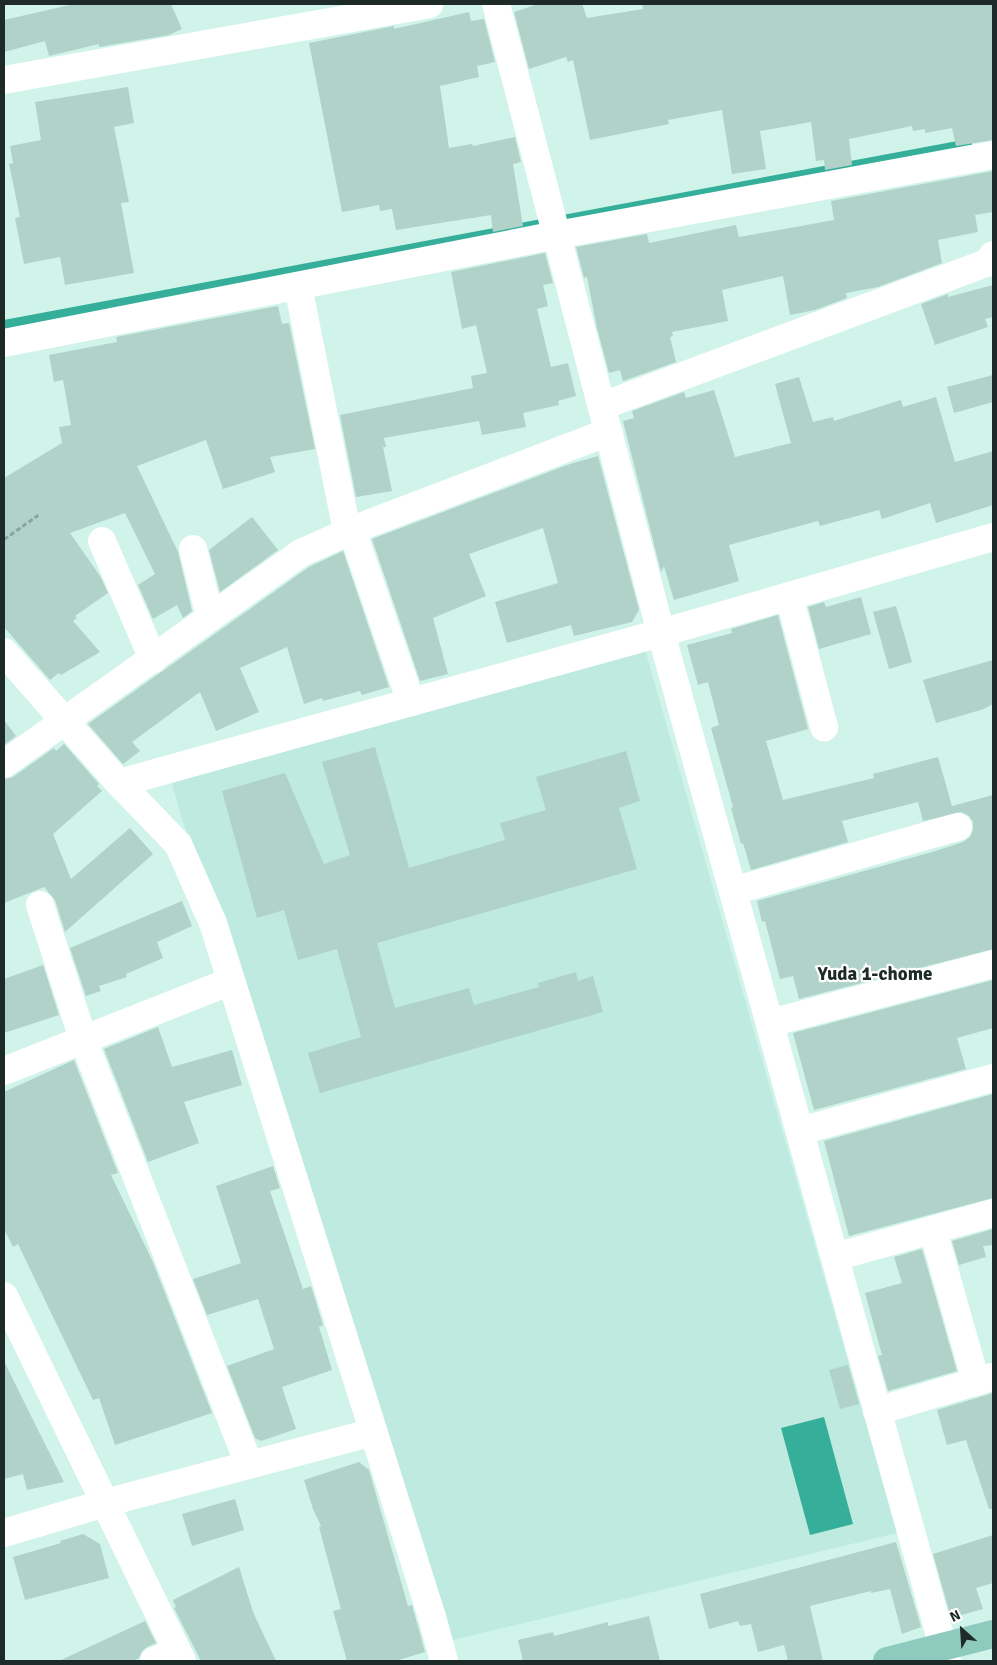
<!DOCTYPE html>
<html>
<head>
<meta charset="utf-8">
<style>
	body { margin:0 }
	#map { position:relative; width:997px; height:1665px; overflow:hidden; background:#d0f3ea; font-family:Signika,sans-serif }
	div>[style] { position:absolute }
	.built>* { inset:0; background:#beeadf }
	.water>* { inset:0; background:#36af9a }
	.stream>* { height:9px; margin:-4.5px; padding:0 4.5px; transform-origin:4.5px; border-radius:4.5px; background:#36af9a }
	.building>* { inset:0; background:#b0d2c9 }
	.path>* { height:3px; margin-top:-1.5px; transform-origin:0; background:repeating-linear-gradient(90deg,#8ba59e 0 5px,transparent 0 7.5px) }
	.minor>* { height:28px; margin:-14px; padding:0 14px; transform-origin:14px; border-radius:14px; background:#fff }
	.major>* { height:28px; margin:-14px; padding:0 14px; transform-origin:14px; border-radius:14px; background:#8fcabf }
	span { translate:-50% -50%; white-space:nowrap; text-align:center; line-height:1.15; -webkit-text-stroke:4.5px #fff; paint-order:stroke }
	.neighbourhood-label { font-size:19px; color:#1d2a27; font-weight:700 }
	.frame { position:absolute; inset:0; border:5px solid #1d2a27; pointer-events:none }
	.north { position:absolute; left:937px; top:1605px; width:50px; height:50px; -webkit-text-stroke:4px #fff; paint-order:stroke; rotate:334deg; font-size:14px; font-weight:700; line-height:20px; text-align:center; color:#1d2a27 }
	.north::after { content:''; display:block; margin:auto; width:18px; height:22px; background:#1d2a27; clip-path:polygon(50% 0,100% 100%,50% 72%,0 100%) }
</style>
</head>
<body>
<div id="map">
	<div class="built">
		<div style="clip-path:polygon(642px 639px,897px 1533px,449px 1641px,231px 981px,173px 788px,172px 774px)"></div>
	</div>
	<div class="water">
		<div style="clip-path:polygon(824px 1417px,853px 1524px,810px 1535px,781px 1428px)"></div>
	</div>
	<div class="stream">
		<div style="left:4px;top:324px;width:980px;rotate:-10.64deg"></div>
	</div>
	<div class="building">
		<div style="clip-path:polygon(74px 4px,171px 4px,182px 29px,169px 35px,99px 47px,99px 44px,49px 56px,45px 41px,4px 52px,4px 20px)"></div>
		<div style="clip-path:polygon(538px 4px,582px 4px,587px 18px,643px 9px,642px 4px,993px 4px,993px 140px,956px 146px,952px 128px,925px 133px,925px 129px,913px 131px,912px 126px,849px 139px,852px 165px,825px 170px,824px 160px,816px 161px,811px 122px,760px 131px,766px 169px,732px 174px,722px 110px,668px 120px,669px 124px,590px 140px,573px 60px,568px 62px,566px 57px,529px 69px,514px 12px)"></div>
		<div style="clip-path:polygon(469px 12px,471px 21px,484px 19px,495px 62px,477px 66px,479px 77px,440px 86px,449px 148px,472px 144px,473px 146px,515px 137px,521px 162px,513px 164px,523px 226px,493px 232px,491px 215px,396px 230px,392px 209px,380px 211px,379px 205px,342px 212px,309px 43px,394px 26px,394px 29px)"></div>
		<div style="clip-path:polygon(128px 87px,134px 123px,114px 127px,129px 202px,121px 203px,134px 273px,65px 285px,60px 257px,24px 264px,15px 218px,20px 217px,9px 164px,13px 163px,10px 146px,41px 140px,35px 102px)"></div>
		<div style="clip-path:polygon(993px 171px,993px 212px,975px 215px,978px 232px,938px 240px,942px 263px,878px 287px,846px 293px,847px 298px,815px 310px,790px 315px,783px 276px,722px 290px,728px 321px,672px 332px,673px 336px,670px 337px,676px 362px,623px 381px,620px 370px,609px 373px,597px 328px,587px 277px,584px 278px,576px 247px,647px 234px,649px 243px,736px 225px,739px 237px,834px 220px,831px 201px)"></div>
		<div style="clip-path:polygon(545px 253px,553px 283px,543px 285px,548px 306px,537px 309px,551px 367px,568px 363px,576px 396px,558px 401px,559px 405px,523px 413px,526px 427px,482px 435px,479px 421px,384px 438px,386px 447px,383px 447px,392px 491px,356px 497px,340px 415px,473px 388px,471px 376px,487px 373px,476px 325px,462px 329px,451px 272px)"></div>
		<div style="clip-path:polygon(993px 285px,993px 317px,985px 319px,988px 327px,935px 345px,921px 304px,948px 294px,948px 297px)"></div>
		<div style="clip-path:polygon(278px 306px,282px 324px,289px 323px,315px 449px,270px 457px,275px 472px,223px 489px,206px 440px,137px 466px,178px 552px,192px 611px,183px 618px,177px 605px,153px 619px,138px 585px,155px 574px,125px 513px,70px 533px,100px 576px,108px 593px,75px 616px,77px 618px,73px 621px,100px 652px,61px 675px,59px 673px,50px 680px,4px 627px,4px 478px,62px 443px,59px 427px,71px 425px,63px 380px,54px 382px,49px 355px,117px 342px,116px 337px)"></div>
		<div style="clip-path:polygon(993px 375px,993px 402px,954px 413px,947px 387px)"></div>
		<div style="clip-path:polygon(799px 377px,813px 422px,833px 417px,834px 421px,901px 400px,903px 407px,936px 397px,955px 462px,993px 451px,993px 505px,936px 523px,930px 503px,882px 519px,879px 510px,820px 526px,818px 521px,729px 545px,739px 581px,674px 600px,664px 566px,661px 572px,623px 421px,634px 418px,632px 411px,684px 392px,686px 398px,714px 390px,735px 457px,791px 443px,775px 384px)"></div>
		<div style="clip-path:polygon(598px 456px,639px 610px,632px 622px,574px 636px,571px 625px,507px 643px,495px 602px,558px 583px,543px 528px,469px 554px,486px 596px,433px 618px,448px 674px,420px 681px,372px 539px,567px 465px)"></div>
		<div style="clip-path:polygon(252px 517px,278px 550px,220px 592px,209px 550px)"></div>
		<div style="clip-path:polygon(343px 551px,389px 687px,362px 695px,360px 691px,323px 701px,322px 698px,304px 704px,287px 647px,240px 668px,259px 712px,216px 731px,200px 692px,132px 742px,140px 751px,123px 764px,88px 724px,309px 567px)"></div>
		<div style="clip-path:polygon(861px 597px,871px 634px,819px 649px,808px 607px,824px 602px,826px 607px)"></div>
		<div style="clip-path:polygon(896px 606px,912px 662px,889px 669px,873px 612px)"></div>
		<div style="clip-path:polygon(778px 615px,808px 729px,766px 741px,783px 800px,874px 778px,873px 774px,938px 757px,952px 806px,993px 795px,993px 949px,799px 999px,793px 976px,780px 979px,765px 921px,762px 922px,757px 901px,932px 852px,963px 842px,970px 837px,973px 830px,973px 822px,969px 816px,961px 812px,923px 821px,918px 802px,842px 821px,848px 842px,751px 870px,743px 843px,741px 844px,731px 808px,733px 807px,711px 728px,719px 725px,708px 682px,698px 685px,687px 645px,732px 633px,731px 629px)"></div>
		<div style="clip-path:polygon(993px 660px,993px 704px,984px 709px,936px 723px,923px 680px)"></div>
		<div style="clip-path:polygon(4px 720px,16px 736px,4px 745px)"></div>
		<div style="clip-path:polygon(64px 744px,99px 784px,97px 786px,102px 791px,53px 834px,71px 879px,130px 828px,153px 854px,65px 932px,55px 900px,44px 887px,4px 903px,4px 779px,13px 777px,54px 748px,56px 751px)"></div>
		<div style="clip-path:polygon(375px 747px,409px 868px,505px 840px,500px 823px,546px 810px,536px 777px,626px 751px,640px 801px,619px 808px,637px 869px,377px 943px,395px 1008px,469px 988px,474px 1005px,539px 987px,538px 983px,576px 972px,578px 981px,593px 976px,603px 1012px,320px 1093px,308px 1053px,361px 1037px,337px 949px,298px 960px,284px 910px,257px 918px,222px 791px,285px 773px,324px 864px,350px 855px,322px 762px)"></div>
		<div style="clip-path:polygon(182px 901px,192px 926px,157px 942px,163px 958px,126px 974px,127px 977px,99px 986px,101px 991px,86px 996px,70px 948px)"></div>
		<div style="clip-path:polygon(43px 965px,59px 1015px,4px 1033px,4px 979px)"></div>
		<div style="clip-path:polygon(993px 980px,993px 1028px,957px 1038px,966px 1069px,814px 1110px,793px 1033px)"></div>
		<div style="clip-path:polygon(158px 1027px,172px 1067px,232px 1050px,242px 1085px,184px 1102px,199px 1143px,148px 1162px,104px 1049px)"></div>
		<div style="clip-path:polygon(74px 1060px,118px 1173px,111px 1175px,152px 1260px,212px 1413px,115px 1445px,99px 1398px,93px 1400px,18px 1244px,13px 1247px,4px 1229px,4px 1092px)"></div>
		<div style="clip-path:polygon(993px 1094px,993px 1198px,849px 1236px,824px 1141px)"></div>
		<div style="clip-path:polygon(273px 1166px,280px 1188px,270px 1191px,303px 1289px,311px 1286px,323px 1325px,319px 1327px,332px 1370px,282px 1387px,296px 1429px,261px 1441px,255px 1438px,227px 1366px,274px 1349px,258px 1299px,207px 1315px,193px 1279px,241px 1263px,216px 1186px)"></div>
		<div style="clip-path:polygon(993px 1229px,993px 1245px,983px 1246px,986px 1257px,959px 1265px,952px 1241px)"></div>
		<div style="clip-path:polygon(922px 1249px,957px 1371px,888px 1391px,878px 1356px,882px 1355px,865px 1293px,902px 1283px,894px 1257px)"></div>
		<div style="clip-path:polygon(4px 1361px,32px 1418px,64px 1482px,27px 1490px,23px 1474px,4px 1479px)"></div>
		<div style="clip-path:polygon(848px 1365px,859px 1404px,840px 1409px,829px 1370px)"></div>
		<div style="clip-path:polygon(993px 1393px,993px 1509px,989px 1509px,966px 1440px,947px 1445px,937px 1410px)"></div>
		<div style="clip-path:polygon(359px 1462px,369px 1470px,408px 1606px,412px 1605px,425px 1652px,395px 1661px,347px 1661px,333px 1611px,341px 1609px,319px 1527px,321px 1526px,313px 1509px,304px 1480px)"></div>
		<div style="clip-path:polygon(235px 1499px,244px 1530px,192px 1546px,182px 1514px)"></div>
		<div style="clip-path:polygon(83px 1534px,100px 1544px,109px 1578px,25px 1600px,13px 1557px,61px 1543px,60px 1541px)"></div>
		<div style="clip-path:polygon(993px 1535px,993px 1583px,976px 1588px,983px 1609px,951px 1618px,933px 1554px)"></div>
		<div style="clip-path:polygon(896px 1542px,921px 1627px,902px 1634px,890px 1589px,871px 1593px,871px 1591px,810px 1606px,823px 1661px,788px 1661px,784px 1645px,758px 1652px,751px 1624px,740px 1626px,738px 1621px,709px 1629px,700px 1594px)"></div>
		<div style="clip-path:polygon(239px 1567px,253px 1612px,276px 1661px,201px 1661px,174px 1608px,176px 1607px,173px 1600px)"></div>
		<div style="clip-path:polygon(649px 1616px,660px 1661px,523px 1661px,518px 1640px,553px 1632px,554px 1636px,608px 1622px,608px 1626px)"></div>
		<div style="clip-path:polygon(145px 1621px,156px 1643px,147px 1647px,142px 1651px,139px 1658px,133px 1661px,59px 1661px)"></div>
	</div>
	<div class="path">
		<div style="left:4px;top:539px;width:42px;rotate:-35.2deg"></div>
	</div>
	<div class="minor">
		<div style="left:496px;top:4px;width:650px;rotate:75.3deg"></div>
		<div style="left:661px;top:633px;width:1067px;rotate:74.45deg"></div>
		<div style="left:4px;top:80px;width:432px;rotate:-10.1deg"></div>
		<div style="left:298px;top:286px;width:251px;rotate:78.7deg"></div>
		<div style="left:4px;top:343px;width:563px;rotate:-11.05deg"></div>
		<div style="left:557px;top:235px;width:443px;rotate:-10.4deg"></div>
		<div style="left:602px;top:406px;width:411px;rotate:-20.4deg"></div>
		<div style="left:987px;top:263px;width:10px;rotate:-53deg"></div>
		<div style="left:352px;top:530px;width:182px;rotate:71.1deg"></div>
		<div style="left:102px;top:541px;width:129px;rotate:66.6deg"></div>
		<div style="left:193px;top:549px;width:70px;rotate:76deg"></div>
		<div style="left:789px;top:596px;width:136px;rotate:75deg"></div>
		<div style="left:4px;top:652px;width:174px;rotate:48.7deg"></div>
		<div style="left:119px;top:783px;width:85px;rotate:46deg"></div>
		<div style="left:178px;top:844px;width:86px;rotate:66.1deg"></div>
		<div style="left:213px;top:923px;width:728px;rotate:72.49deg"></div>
		<div style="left:432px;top:1617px;width:46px;rotate:74.7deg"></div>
		<div style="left:4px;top:764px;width:364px;rotate:-35.4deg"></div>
		<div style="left:301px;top:553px;width:56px;rotate:-24.3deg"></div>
		<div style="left:352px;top:530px;width:275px;rotate:-20.9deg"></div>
		<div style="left:119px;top:783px;width:562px;rotate:-15.47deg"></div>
		<div style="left:661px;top:633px;width:346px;rotate:-16.1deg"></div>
		<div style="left:733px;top:891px;width:234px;rotate:-15.9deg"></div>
		<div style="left:40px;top:905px;width:141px;rotate:72.2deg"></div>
		<div style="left:83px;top:1039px;width:457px;rotate:68.7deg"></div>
		<div style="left:770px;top:1023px;width:231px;rotate:-14.8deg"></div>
		<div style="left:4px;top:1071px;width:244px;rotate:-21.6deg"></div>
		<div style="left:800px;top:1131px;width:200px;rotate:-15.4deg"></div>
		<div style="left:933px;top:1230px;width:158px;rotate:74.2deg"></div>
		<div style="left:835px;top:1257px;width:164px;rotate:-15.6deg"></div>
		<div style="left:4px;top:1296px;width:406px;rotate:64deg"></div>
		<div style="left:877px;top:1411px;width:120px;rotate:-16.5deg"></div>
		<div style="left:4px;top:1533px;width:105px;rotate:-16.5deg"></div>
		<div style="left:105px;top:1503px;width:277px;rotate:-14.8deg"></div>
		<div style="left:154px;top:1661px;width:25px;rotate:-23deg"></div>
	</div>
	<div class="major">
		<div style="left:887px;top:1661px;width:109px;rotate:-14.3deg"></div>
	</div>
	<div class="neighbourhood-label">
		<span style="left:875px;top:975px">Yuda 1-chome</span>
	</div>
	<div class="frame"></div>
	<div class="north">N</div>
</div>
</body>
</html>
